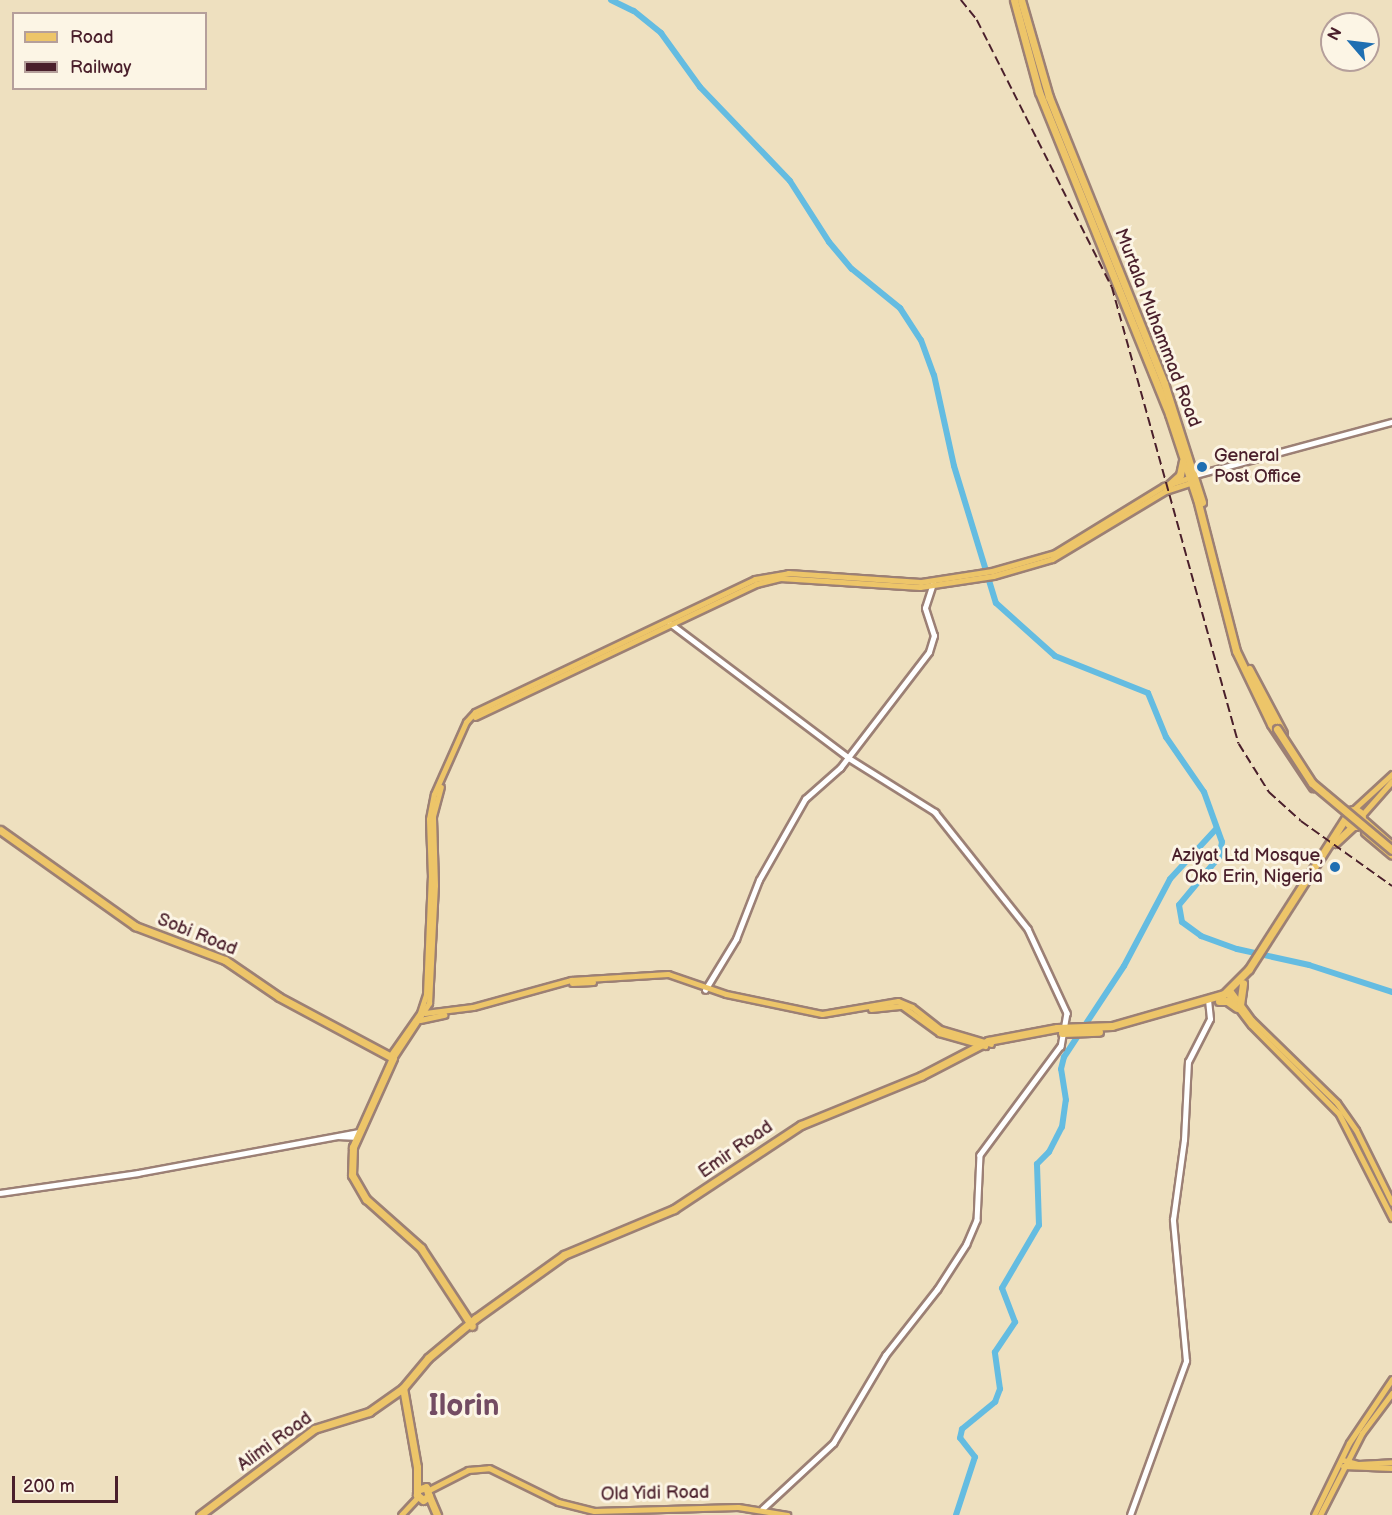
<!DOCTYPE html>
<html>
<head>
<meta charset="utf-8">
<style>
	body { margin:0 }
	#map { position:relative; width:1392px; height:1515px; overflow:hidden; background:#eee0bf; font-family:"Balsamiq Sans",sans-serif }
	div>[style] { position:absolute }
	.river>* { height:6px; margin:-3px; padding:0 3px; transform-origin:3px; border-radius:3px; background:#64bce1 }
	.roads { filter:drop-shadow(2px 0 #9c8075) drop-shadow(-2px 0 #9c8075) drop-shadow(0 2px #9c8075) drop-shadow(0 -2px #9c8075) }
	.minor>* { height:4.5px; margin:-2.25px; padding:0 2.25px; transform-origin:2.25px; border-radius:2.25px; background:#fff }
	.major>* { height:5px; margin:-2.5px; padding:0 2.5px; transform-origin:2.5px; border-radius:2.5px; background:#edc569 }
	.highway>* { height:7px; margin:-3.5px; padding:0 3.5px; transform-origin:3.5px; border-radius:3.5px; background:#edc569 }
	.highway>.ring { margin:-3.5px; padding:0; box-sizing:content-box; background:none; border:7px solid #edc569; border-radius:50% }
	.rail>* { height:1.5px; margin-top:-0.75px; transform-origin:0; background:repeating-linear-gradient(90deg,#4a1f2b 0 9px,transparent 0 13.5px) }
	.bridges { filter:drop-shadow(2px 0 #9c8075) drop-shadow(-2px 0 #9c8075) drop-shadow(0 2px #9c8075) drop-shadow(0 -2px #9c8075) }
	.highway-bridge>* { height:7px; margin:-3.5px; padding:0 3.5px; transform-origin:3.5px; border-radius:3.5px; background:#edc569 }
	.dots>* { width:16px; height:16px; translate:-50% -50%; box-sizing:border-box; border:3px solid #fcf5e5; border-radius:50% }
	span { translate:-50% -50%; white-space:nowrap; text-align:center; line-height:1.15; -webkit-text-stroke:6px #fcf5e5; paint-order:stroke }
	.street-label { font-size:18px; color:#4a1f2b }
	.poi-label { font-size:18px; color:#4a1f2b }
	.left { translate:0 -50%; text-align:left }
	.right { translate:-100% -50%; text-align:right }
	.town-label { font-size:30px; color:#734c63; font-weight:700 }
	.legend { position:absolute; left:12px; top:12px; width:195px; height:78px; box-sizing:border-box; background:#fcf5e5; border:2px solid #b59f9b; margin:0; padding:8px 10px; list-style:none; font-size:18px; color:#4a1f2b }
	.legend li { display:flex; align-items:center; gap:12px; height:30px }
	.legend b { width:30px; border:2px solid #b59f9b }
	.north { position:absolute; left:1320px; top:12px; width:60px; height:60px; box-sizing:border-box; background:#fcf5e5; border:2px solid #b59f9b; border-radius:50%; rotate:298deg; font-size:16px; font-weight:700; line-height:24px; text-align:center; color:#4a1f2b }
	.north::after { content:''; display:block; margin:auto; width:21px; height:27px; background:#1f6fb2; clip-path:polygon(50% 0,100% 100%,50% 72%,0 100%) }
	.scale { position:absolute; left:12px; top:1476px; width:106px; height:27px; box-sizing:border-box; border:3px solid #4a1f2b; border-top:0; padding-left:8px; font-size:18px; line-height:21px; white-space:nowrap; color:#4a1f2b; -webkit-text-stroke:4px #fcf5e5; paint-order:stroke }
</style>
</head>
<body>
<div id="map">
	<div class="river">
		<div style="left:611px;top:0;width:25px;rotate:26deg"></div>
		<div style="left:634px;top:11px;width:35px;rotate:39deg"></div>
		<div style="left:661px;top:33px;width:67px;rotate:54.2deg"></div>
		<div style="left:700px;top:87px;width:130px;rotate:46.2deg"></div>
		<div style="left:790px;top:181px;width:72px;rotate:57.4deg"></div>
		<div style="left:829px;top:242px;width:35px;rotate:50deg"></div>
		<div style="left:852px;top:269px;width:62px;rotate:39.1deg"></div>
		<div style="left:900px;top:308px;width:38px;rotate:57deg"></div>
		<div style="left:921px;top:340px;width:37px;rotate:70deg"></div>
		<div style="left:934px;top:375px;width:93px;rotate:77.6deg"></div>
		<div style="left:954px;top:466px;width:143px;rotate:73deg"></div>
		<div style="left:996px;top:603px;width:79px;rotate:41.9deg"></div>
		<div style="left:1055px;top:656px;width:100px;rotate:21.7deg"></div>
		<div style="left:1148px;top:693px;width:48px;rotate:67.8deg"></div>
		<div style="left:1166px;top:737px;width:67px;rotate:55.4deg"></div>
		<div style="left:1204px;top:792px;width:53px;rotate:70.2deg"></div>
		<div style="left:1222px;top:842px;width:15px;rotate:101deg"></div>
		<div style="left:1219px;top:857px;width:62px;rotate:129.8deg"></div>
		<div style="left:1179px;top:905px;width:17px;rotate:80deg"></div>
		<div style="left:1182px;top:922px;width:24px;rotate:36deg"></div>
		<div style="left:1201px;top:936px;width:38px;rotate:20deg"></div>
		<div style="left:1237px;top:949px;width:74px;rotate:12.5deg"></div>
		<div style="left:1309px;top:965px;width:87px;rotate:18deg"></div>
		<div style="left:956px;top:1515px;width:61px;rotate:-71.9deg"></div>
		<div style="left:975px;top:1457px;width:24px;rotate:-128deg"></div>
		<div style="left:960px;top:1438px;width:9px;rotate:-77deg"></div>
		<div style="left:962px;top:1429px;width:43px;rotate:-39.3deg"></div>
		<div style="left:995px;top:1402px;width:14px;rotate:-69deg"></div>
		<div style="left:1000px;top:1389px;width:37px;rotate:-98deg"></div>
		<div style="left:995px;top:1352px;width:36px;rotate:-56deg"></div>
		<div style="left:1015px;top:1322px;width:36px;rotate:-111deg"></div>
		<div style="left:1002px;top:1288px;width:73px;rotate:-59.6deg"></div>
		<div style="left:1039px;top:1225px;width:61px;rotate:-91.9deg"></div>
		<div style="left:1037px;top:1164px;width:17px;rotate:-45deg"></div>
		<div style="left:1049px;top:1152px;width:28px;rotate:-63deg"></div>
		<div style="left:1062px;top:1127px;width:27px;rotate:-82deg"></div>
		<div style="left:1066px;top:1100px;width:31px;rotate:-99deg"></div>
		<div style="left:1061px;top:1069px;width:12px;rotate:-76deg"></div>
		<div style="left:1064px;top:1057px;width:109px;rotate:-56.6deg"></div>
		<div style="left:1124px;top:966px;width:98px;rotate:-62.1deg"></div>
		<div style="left:1170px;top:879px;width:67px;rotate:-47.4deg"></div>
	</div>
	<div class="roads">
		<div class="minor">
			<div style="left:1195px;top:475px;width:204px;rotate:-15.1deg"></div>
			<div style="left:670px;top:623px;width:224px;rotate:37deg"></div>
			<div style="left:849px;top:758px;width:102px;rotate:32.1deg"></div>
			<div style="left:935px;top:812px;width:149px;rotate:51.5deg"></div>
			<div style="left:1028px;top:929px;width:93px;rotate:65.1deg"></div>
			<div style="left:1067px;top:1013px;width:34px;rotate:100deg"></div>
			<div style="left:1061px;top:1046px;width:136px;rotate:126.6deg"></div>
			<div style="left:980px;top:1155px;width:65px;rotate:92.6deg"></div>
			<div style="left:977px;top:1220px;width:26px;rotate:113deg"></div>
			<div style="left:967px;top:1244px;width:54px;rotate:122.8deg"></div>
			<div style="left:938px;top:1289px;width:84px;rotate:128.2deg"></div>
			<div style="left:886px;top:1355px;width:102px;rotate:120.6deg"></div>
			<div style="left:834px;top:1443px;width:97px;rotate:137.1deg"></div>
			<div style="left:705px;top:990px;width:60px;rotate:-58.7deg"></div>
			<div style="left:736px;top:939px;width:63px;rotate:-68.7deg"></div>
			<div style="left:759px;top:880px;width:93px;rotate:-60.4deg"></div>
			<div style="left:805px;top:799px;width:47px;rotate:-41.5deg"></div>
			<div style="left:840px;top:768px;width:146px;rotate:-52.5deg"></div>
			<div style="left:929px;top:652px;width:17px;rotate:-73deg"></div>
			<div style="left:934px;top:636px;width:29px;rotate:-108deg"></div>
			<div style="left:925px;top:608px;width:26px;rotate:-72deg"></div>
			<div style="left:339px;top:1136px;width:18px;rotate:3deg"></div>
			<div style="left:0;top:1193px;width:139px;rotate:-8.2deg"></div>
			<div style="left:138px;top:1173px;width:225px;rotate:-10.5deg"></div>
			<div style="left:1130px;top:1515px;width:164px;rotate:-70deg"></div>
			<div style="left:1186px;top:1361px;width:142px;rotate:-95.3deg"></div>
			<div style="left:1173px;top:1220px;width:81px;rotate:-82.2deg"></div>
			<div style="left:1184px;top:1140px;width:78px;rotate:-87.1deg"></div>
			<div style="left:1188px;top:1062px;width:48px;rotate:-62.9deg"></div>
			<div style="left:1210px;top:1019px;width:19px;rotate:-96deg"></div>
		</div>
		<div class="major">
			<div style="left:475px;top:717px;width:311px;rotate:-25.3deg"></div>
			<div style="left:756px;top:584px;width:25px;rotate:-14deg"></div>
			<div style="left:780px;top:578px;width:140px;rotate:3.7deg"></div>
			<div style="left:920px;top:587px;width:74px;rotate:-8.6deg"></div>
			<div style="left:993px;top:576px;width:61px;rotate:-16.1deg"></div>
			<div style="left:1052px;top:559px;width:132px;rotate:-31deg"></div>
			<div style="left:1165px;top:491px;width:29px;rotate:-18deg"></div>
			<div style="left:1354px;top:809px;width:52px;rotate:-42.6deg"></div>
			<div style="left:1362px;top:815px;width:45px;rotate:-48.6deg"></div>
			<div style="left:572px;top:983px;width:21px;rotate:-3deg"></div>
			<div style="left:1230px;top:990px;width:37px;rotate:54deg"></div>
			<div style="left:1252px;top:1020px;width:119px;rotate:44.3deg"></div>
			<div style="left:1337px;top:1103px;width:33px;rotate:55deg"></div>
			<div style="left:1356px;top:1130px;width:81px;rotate:63.7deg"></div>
			<div style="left:1226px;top:992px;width:41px;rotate:52.9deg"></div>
			<div style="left:1251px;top:1025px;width:125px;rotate:45.3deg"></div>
			<div style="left:1339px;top:1114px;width:117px;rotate:63deg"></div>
			<div style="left:871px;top:1009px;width:31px;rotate:-6deg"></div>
			<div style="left:902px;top:1006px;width:46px;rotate:36.1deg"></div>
			<div style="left:939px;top:1033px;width:48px;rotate:15.8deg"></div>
			<div style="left:425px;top:1013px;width:48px;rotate:-7.1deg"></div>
			<div style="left:473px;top:1007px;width:102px;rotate:-15.4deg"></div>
			<div style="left:571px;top:980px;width:97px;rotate:-3.5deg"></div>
			<div style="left:668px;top:974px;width:61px;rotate:19deg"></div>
			<div style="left:726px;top:994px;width:98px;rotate:11.8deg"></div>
			<div style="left:822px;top:1014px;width:77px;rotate:-9.7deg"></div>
			<div style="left:898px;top:1001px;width:15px;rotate:23deg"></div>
			<div style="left:912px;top:1007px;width:36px;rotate:38deg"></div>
			<div style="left:940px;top:1029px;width:53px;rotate:16.4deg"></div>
			<div style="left:420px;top:1020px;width:25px;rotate:-12deg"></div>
			<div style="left:390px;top:1056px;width:52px;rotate:-55.1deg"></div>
			<div style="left:420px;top:1013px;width:20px;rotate:-72deg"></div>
			<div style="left:426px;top:994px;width:117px;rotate:-87.6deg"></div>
			<div style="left:431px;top:877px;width:58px;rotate:-92deg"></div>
			<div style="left:429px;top:819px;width:25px;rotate:-79deg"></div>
			<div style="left:434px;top:794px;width:79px;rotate:-66deg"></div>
			<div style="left:466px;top:722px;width:13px;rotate:-48deg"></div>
			<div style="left:475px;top:712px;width:310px;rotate:-25.4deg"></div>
			<div style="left:755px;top:579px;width:34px;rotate:-10deg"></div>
			<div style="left:788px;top:573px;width:133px;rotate:3.9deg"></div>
			<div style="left:921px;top:582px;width:72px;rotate:-8.8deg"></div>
			<div style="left:992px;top:571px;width:66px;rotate:-15.9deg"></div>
			<div style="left:1055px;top:553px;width:128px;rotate:-31.6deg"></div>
			<div style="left:1164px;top:486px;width:28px;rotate:-18deg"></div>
			<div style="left:393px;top:1058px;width:66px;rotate:-56.8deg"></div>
			<div style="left:429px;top:1003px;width:118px;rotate:-87.1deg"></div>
			<div style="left:435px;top:885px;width:69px;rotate:-91.7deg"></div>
			<div style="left:433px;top:816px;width:30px;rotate:-75deg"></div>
			<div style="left:1343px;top:1460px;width:16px;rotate:15deg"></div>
			<div style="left:1358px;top:1464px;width:34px;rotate:-3deg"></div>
			<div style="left:1343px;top:1466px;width:49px;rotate:2.3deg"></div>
			<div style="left:429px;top:1490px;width:44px;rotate:-27.1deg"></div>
			<div style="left:468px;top:1470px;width:21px;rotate:-5deg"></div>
			<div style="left:489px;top:1468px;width:77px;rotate:26.2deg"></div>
			<div style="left:558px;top:1502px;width:37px;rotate:14deg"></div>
			<div style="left:594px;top:1511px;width:144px;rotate:-1.6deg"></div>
			<div style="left:738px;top:1507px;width:50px;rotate:9.3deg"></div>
			<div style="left:401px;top:1515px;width:25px;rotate:-47deg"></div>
			<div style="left:1314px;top:1515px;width:80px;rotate:-64.1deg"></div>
			<div style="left:1349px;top:1443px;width:77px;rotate:-56.1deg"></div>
			<div style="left:1320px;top:1515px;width:92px;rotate:-62.9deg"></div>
			<div style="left:1362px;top:1433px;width:50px;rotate:-53.1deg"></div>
		</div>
		<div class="highway">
			<div style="left:1014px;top:0;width:95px;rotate:74.8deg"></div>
			<div style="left:1039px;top:92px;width:347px;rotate:68deg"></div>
			<div style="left:1169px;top:414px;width:89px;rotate:71.8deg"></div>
			<div style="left:1197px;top:499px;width:157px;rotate:75.6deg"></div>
			<div style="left:1236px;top:651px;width:81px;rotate:64.4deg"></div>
			<div style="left:1271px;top:724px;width:76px;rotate:56.3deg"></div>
			<div style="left:1021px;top:0;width:101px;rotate:73.9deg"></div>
			<div style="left:1049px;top:97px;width:308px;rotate:68.1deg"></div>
			<div style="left:1164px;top:383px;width:125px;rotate:72.3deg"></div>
			<div style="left:1170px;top:484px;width:13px;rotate:-42deg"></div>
			<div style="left:1180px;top:475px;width:14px;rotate:-78deg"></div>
			<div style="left:1249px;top:669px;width:72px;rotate:62deg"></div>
			<div class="ring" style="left:1346px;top:810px;width:9px;height:9px"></div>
			<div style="left:1364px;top:821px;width:37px;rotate:41deg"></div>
			<div style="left:0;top:830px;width:166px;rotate:35.4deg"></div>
			<div style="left:135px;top:926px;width:96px;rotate:20.7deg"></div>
			<div style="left:225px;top:960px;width:65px;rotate:34.4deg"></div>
			<div style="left:279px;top:997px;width:129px;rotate:28.2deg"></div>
			<div style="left:393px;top:1058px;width:98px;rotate:114.2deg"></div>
			<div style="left:353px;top:1147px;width:28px;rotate:92deg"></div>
			<div style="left:352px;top:1175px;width:28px;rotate:60deg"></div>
			<div style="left:366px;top:1199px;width:74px;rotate:41.7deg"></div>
			<div style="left:421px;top:1248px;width:93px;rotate:56.8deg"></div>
			<div style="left:1365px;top:832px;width:35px;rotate:40deg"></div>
			<div style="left:1335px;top:843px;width:25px;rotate:-43deg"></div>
			<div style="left:1219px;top:1001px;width:8px"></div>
			<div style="left:1227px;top:1001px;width:12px;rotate:35deg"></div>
			<div style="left:1240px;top:1005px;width:22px;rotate:-82deg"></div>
			<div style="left:1062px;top:1033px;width:37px;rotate:-2deg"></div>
			<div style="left:417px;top:1490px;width:9px;rotate:-18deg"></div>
			<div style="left:426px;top:1487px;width:9px;rotate:72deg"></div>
			<div style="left:429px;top:1496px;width:7px;rotate:146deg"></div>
			<div style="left:423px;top:1500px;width:8px;rotate:-140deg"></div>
			<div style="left:417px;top:1495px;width:28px;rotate:-90deg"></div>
			<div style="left:417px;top:1467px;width:80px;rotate:-100deg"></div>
			<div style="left:403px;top:1388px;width:39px;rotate:-50deg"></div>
			<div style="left:428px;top:1358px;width:62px;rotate:-39.8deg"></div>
			<div style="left:476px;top:1318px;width:108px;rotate:-35.6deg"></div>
			<div style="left:564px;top:1255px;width:119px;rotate:-22.7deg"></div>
			<div style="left:674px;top:1209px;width:152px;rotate:-33.5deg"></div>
			<div style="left:801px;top:1125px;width:130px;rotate:-22.2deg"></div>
			<div style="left:921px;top:1076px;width:76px;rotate:-27.6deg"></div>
			<div style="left:988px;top:1041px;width:70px;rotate:-10.7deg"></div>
			<div style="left:1057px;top:1028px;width:55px;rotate:-2.1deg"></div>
			<div style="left:1112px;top:1026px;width:116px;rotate:-15.9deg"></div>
			<div style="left:1224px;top:994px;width:35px;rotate:-45deg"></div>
			<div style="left:1249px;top:969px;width:178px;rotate:-57.4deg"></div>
			<div style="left:429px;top:1496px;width:21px;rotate:67deg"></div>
			<div style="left:200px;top:1515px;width:143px;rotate:-37deg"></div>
			<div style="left:314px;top:1429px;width:58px;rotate:-17.2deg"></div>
			<div style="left:369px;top:1412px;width:42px;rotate:-35.2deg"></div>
		</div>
	</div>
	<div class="rail">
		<div style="left:961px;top:0;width:26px;rotate:51deg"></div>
		<div style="left:977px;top:20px;width:299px;rotate:63.2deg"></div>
		<div style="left:1112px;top:287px;width:474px;rotate:74.5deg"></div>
		<div style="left:1239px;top:744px;width:57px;rotate:58deg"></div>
		<div style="left:1269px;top:792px;width:43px;rotate:42.2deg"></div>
		<div style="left:1301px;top:821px;width:112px;rotate:35.5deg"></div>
	</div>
	<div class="bridges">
		<div class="highway-bridge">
			<div style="left:1277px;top:729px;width:64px;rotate:57.1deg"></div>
			<div style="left:1312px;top:783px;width:104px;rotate:39.9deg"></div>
		</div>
	</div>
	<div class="dots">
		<div style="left:1202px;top:467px;background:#1f6fb2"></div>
		<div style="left:1335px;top:867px;background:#1f6fb2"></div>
	</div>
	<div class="street-label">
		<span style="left:1157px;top:328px;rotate:69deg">Murtala Muhammad Road</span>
		<span style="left:197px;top:935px;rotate:22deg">Sobi Road</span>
		<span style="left:736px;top:1150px;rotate:-35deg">Emir Road</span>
		<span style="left:275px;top:1442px;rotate:-36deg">Alimi Road</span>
		<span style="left:655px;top:1494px;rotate:-1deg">Old Yidi Road</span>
	</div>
	<div class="poi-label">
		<span class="left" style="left:1214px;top:467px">General<br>Post Office</span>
		<span class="right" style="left:1323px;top:867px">Aziyat Ltd Mosque,<br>Oko Erin, Nigeria</span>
	</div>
	<div class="town-label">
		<span style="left:464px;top:1406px">Ilorin</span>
	</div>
	<ul class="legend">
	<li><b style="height:8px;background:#edc569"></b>Road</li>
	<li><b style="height:8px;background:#4a1f2b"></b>Railway</li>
	</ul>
	<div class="north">N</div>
	<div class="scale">200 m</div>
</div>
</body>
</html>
